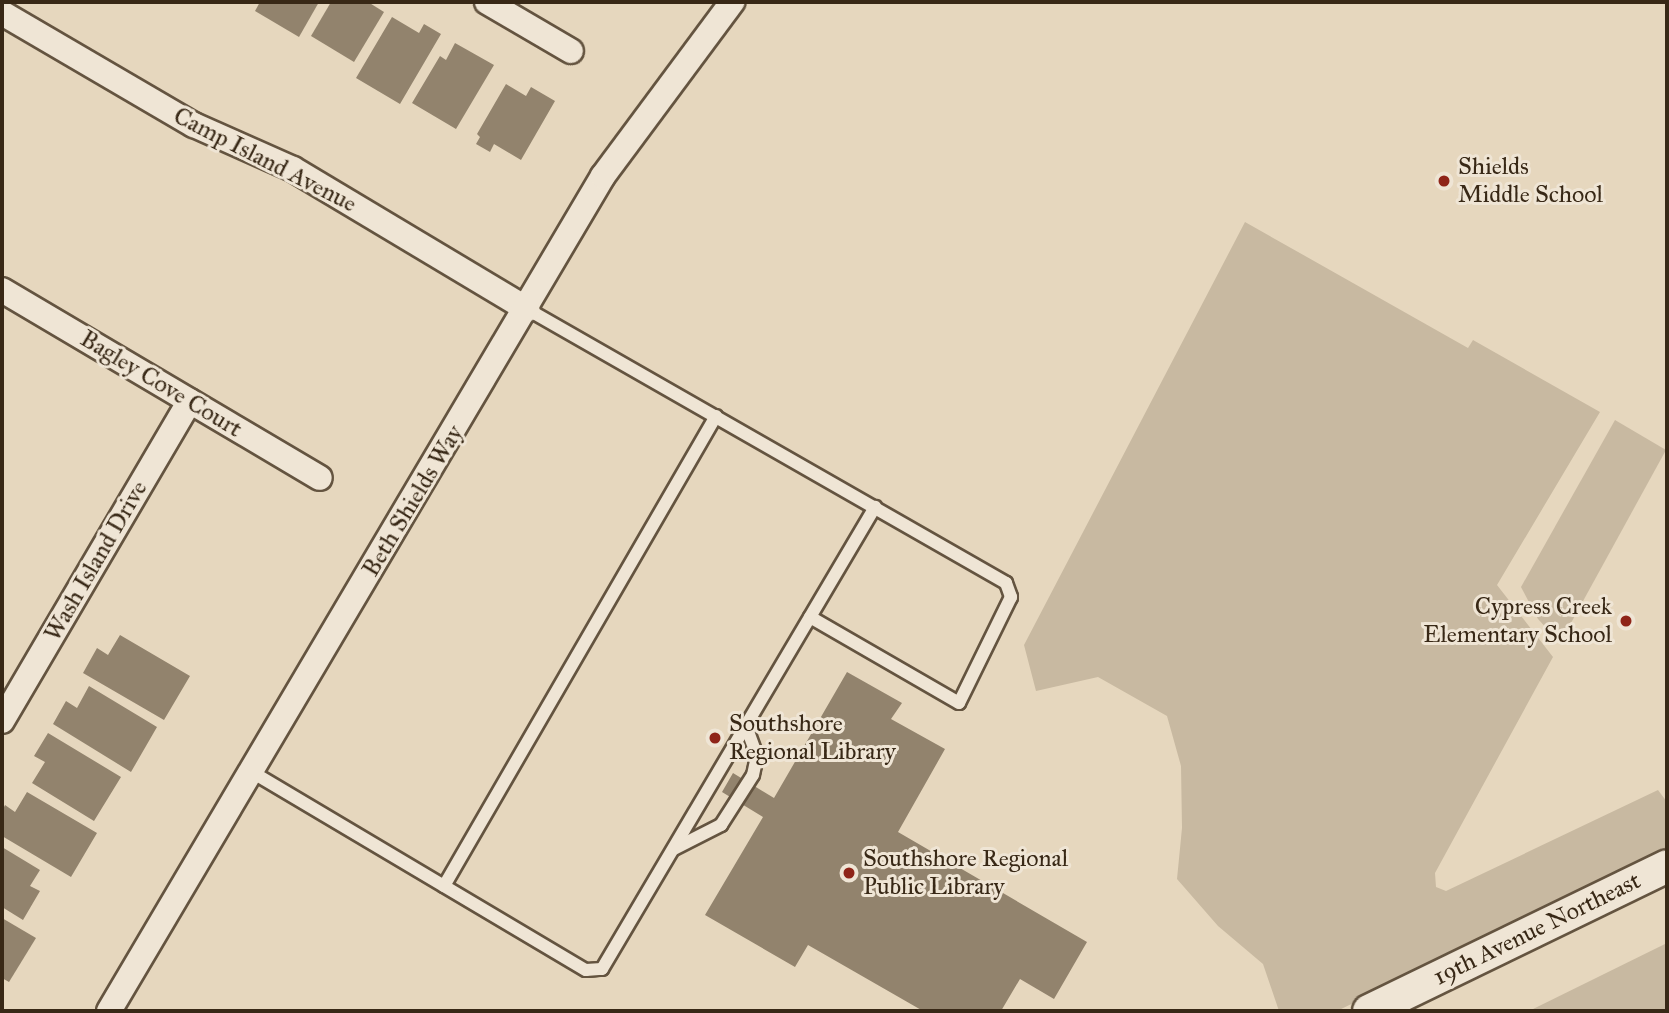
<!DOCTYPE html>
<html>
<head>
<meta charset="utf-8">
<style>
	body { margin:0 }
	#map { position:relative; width:1669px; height:1013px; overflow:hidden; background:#e6d7be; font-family:"IM FELL Great Primer",serif }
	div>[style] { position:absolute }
	.green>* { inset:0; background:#c8b9a1 }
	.building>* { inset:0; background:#92836d }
	.roads { filter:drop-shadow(2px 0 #645440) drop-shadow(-2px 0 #645440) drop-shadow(0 2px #645440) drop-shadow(0 -2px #645440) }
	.service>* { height:12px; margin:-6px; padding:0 6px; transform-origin:6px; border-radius:6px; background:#efe5d5 }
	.minor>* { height:24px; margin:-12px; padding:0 12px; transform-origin:12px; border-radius:12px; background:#efe5d5 }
	.tertiary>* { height:32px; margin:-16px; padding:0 16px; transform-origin:16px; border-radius:16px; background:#efe5d5 }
	.dots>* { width:19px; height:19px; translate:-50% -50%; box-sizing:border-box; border:4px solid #efe5d5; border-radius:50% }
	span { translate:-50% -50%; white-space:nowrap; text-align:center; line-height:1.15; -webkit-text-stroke:6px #efe5d5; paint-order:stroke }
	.street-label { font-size:24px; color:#382816 }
	.poi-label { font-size:24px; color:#382816 }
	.left { translate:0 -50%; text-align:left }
	.right { translate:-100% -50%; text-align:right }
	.frame { position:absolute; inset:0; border:4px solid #382816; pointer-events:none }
</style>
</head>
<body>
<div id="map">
	<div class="green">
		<div style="clip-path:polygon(1245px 222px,1468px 348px,1473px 340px,1600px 412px,1497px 585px,1553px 657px,1435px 873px,1436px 887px,1446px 891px,1658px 790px,1667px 802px,1667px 850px,1337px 1011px,1279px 1011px,1263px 964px,1218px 926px,1177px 879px,1182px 828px,1181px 766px,1167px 716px,1098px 677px,1036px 691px,1024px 645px)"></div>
		<div style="clip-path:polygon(1615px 420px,1666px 450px,1560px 643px,1538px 619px,1521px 587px)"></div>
		<div style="clip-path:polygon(1667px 943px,1667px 1011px,1529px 1011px)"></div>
	</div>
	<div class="building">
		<div style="clip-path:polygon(260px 2px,319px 2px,299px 37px,255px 11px)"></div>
		<div style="clip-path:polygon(331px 2px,368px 2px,384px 12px,354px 62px,311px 36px)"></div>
		<div style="clip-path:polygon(392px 17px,419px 33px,424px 24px,441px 34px,400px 104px,356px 78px)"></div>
		<div style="clip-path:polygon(455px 43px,494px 65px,456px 129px,412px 103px,440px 56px,446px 60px)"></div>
		<div style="clip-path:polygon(506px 84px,526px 96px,531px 87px,555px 101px,521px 160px,494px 144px,490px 152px,476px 144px,480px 137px,477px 134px)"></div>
		<div style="clip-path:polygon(120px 635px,190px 676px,164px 720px,83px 673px,97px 648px,108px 655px)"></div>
		<div style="clip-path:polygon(847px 672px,902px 703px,891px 719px,945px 749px,898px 832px,1087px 942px,1054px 999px,1020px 979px,1001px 1011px,923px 1011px,808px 945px,795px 967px,705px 915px,763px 817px,722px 792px,733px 773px,774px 798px)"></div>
		<div style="clip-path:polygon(89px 686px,157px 727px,131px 772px,53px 724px,66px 701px,77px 708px)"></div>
		<div style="clip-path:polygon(48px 733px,121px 777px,94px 821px,32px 783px,45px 762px,34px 756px)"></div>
		<div style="clip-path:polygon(27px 792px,97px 833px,71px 877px,2px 836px,2px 811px,5px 805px,15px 812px)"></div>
		<div style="clip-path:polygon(2px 847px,40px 870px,30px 886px,40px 891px,23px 920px,2px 907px)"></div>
		<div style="clip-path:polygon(2px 918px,36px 938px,9px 982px,2px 978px)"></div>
	</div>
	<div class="roads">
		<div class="service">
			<div style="left:527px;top:309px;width:552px;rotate:29.77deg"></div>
			<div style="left:1006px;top:583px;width:15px;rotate:70deg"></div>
			<div style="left:1011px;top:597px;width:118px;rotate:116.1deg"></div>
			<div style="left:959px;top:703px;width:172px;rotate:-150deg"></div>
			<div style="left:252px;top:772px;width:388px;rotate:30.7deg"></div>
			<div style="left:586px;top:970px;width:16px;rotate:-4deg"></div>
			<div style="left:602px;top:969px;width:537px;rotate:-59.42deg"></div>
			<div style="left:674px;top:849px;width:53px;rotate:-27.1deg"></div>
			<div style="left:721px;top:825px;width:59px;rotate:-57.4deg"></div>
			<div style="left:753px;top:775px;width:19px;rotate:-78deg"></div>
			<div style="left:757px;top:756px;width:33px;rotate:-110deg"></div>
			<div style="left:444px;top:886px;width:543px;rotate:-59.94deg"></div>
		</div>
		<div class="minor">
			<div style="left:487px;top:2px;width:97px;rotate:30.3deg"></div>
			<div style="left:2px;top:13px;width:222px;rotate:30.3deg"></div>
			<div style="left:194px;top:125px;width:108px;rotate:24deg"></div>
			<div style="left:293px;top:169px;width:273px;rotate:30.9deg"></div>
			<div style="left:2px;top:290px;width:369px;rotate:30.6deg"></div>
			<div style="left:2px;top:721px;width:371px;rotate:-59.6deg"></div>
			<div style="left:109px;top:1011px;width:970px;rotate:-59.39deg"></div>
			<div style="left:603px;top:176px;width:217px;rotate:-53.4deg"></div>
		</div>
		<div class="tertiary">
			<div style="left:1369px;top:1011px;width:331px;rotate:-25.9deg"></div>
		</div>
	</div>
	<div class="dots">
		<div style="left:1444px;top:181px;background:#8f2418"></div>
		<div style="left:1626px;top:621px;background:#8f2418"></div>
		<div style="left:715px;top:738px;background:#8f2418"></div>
		<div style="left:849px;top:873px;background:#8f2418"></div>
	</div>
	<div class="street-label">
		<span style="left:265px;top:160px;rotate:27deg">Camp Island Avenue</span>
		<span style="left:161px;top:384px;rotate:31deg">Bagley Cove Court</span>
		<span style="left:413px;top:501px;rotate:-59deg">Beth Shields Way</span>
		<span style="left:96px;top:561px;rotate:-60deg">Wash Island Drive</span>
		<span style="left:1537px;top:929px;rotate:-26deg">19th Avenue Northeast</span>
	</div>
	<div class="poi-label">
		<span class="left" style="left:1458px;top:181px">Shields<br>Middle School</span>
		<span class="right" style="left:1612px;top:621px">Cypress Creek<br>Elementary School</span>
		<span class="left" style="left:729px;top:738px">Southshore<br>Regional Library</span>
		<span class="left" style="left:863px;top:873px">Southshore Regional<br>Public Library</span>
	</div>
	<div class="frame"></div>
</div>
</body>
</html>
